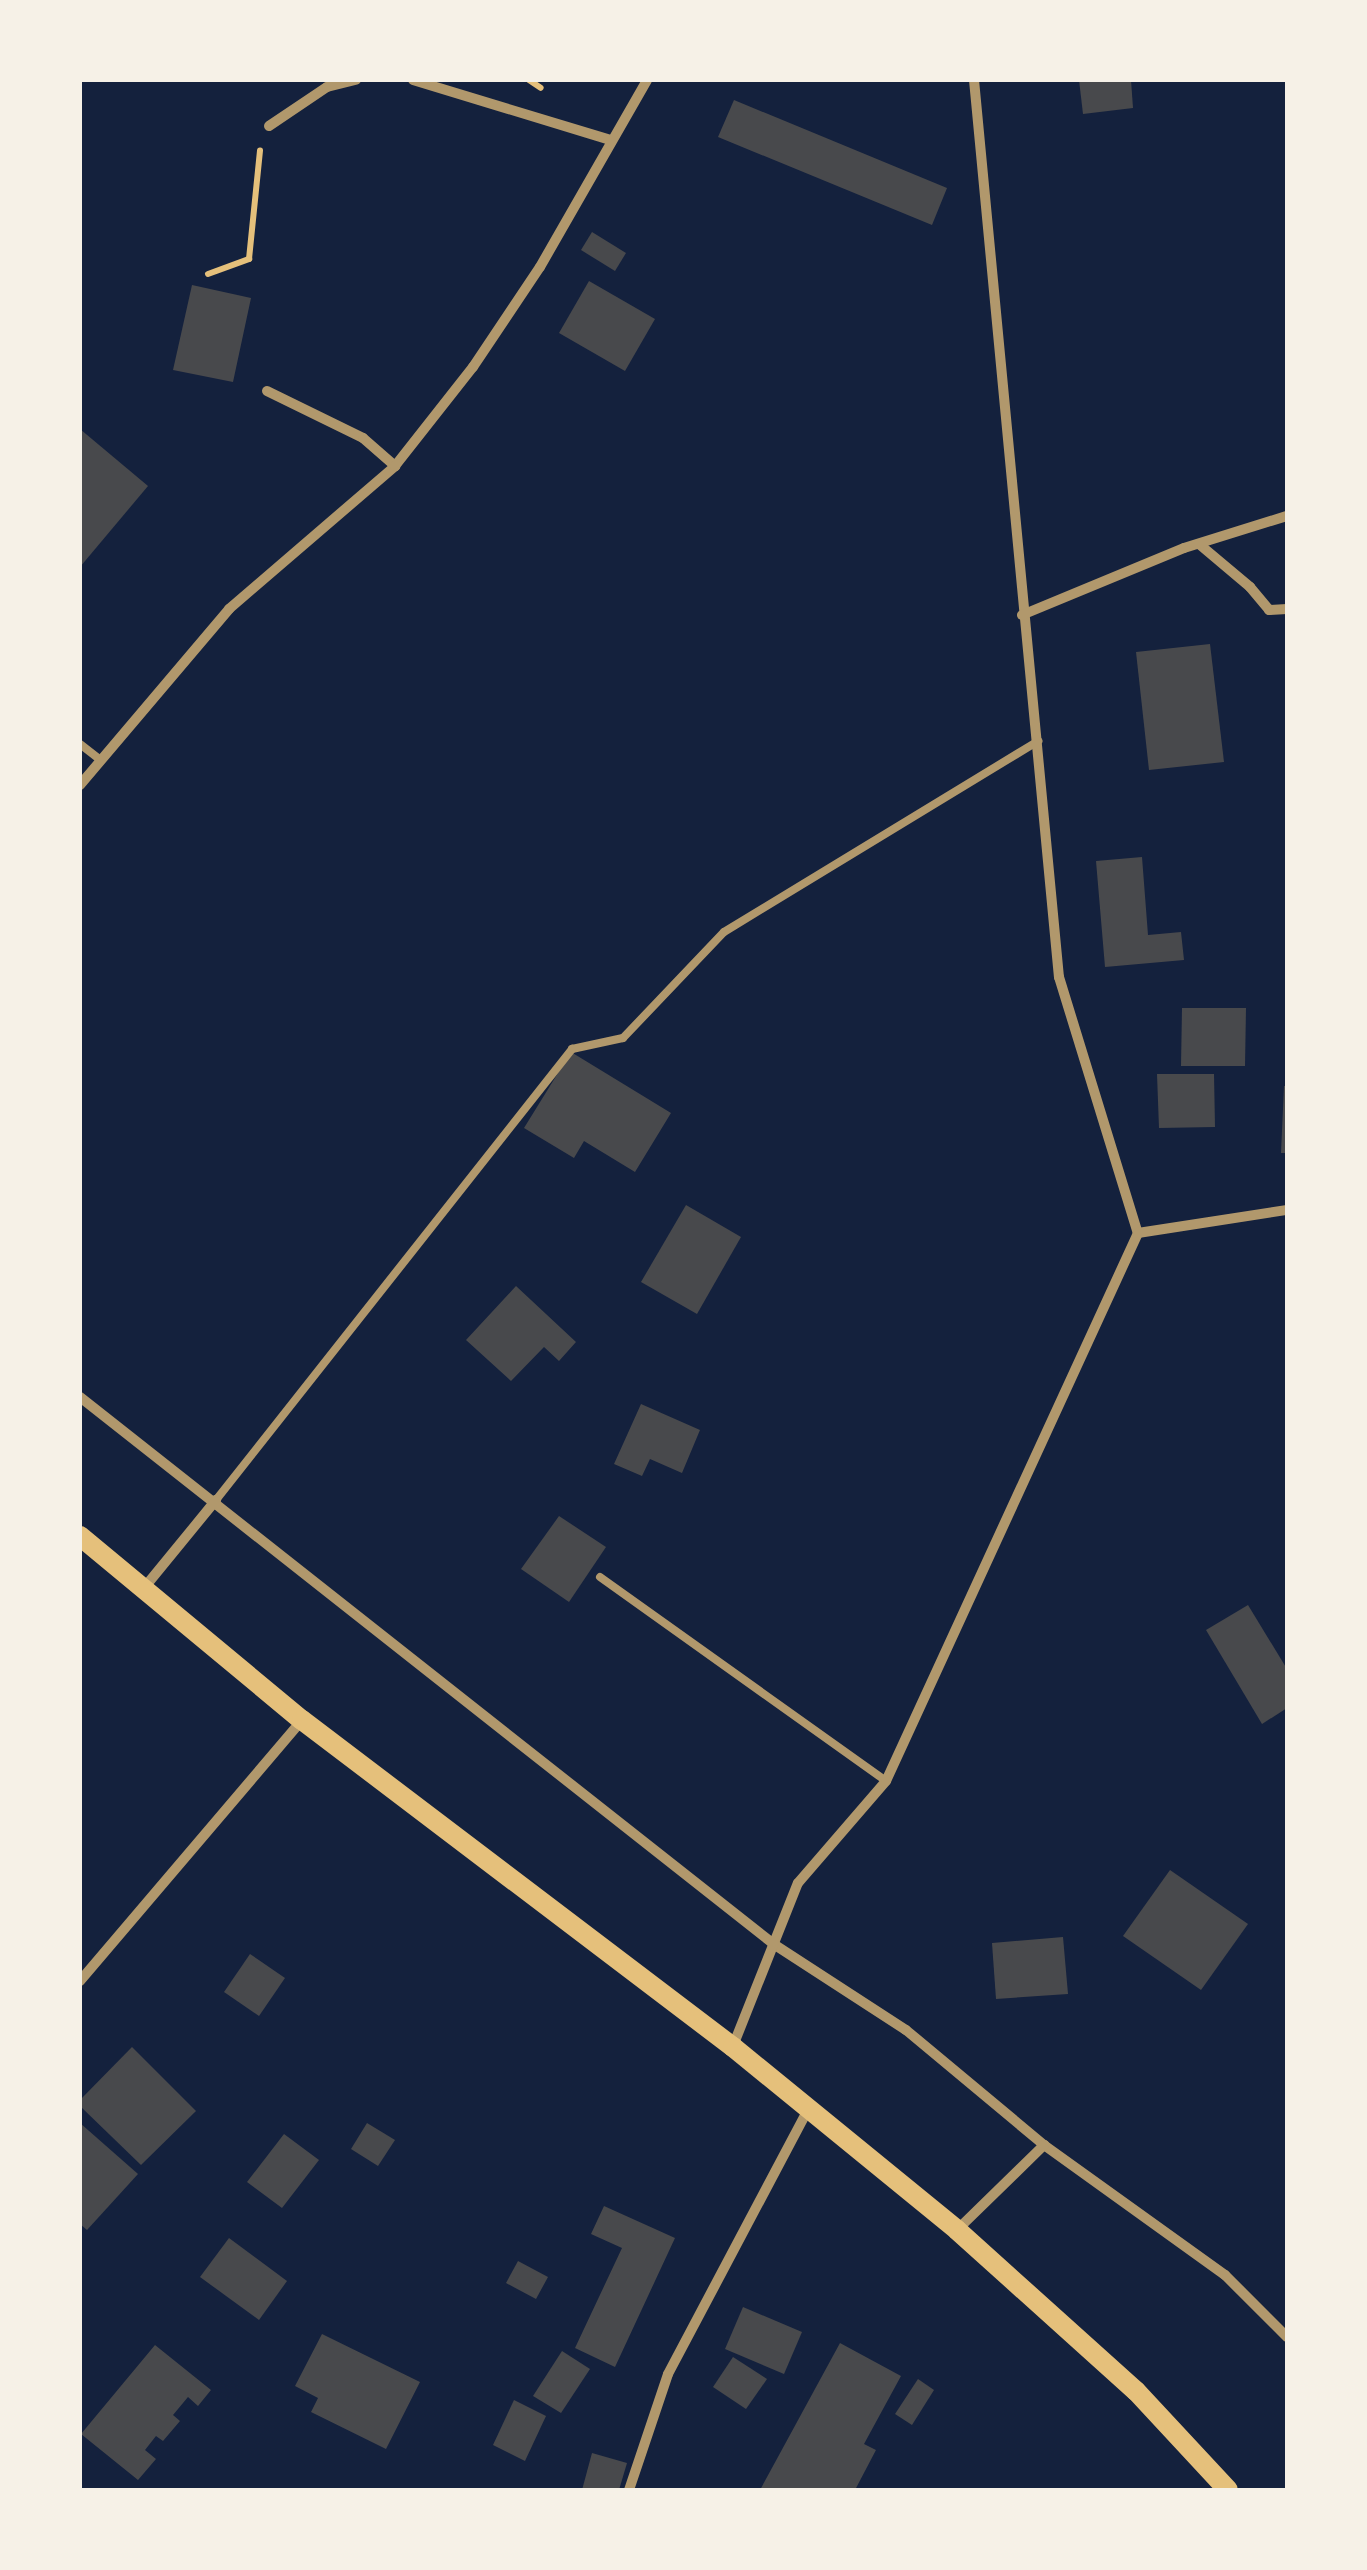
<!DOCTYPE html>
<html>
<head>
<meta charset="utf-8">
<style>
	body { margin:0 }
	#map { position:relative; width:1367px; height:2570px; overflow:hidden; background:#14213d; font-family:Inter,sans-serif }
	div>[style] { position:absolute }
	.building>* { inset:0; background:#48494c }
	.path>* { height:6px; margin:-3px; padding:0 3px; transform-origin:3px; border-radius:3px; background:#e5c07b }
	.service>* { height:8px; margin:-4px; padding:0 4px; transform-origin:4px; border-radius:4px; background:#b1986c }
	.minor>* { height:10px; margin:-5px; padding:0 5px; transform-origin:5px; border-radius:5px; background:#b1986c }
	.secondary>* { height:20px; margin:-10px; padding:0 10px; transform-origin:10px; border-radius:10px; background:#e5c07b }
	span { translate:-50% -50%; white-space:nowrap; text-align:center; line-height:1.15; -webkit-text-stroke:10px #f6f1e7; paint-order:stroke }
	.frame { position:absolute; inset:0; border:82px solid #f6f1e7; pointer-events:none }
</style>
</head>
<body>
<div id="map">
	<div class="building">
		<div style="clip-path:polygon(1079px 80px,1131px 80px,1133px 108px,1083px 114px)"></div>
		<div style="clip-path:polygon(734px 100px,947px 188px,932px 225px,718px 137px)"></div>
		<div style="clip-path:polygon(592px 232px,626px 253px,615px 271px,581px 250px)"></div>
		<div style="clip-path:polygon(589px 281px,655px 319px,625px 371px,559px 333px)"></div>
		<div style="clip-path:polygon(192px 285px,251px 298px,233px 382px,173px 370px)"></div>
		<div style="clip-path:polygon(80px 429px,148px 486px,80px 567px)"></div>
		<div style="clip-path:polygon(1210px 644px,1224px 762px,1149px 770px,1136px 652px)"></div>
		<div style="clip-path:polygon(1142px 857px,1148px 935px,1181px 932px,1184px 960px,1105px 967px,1096px 861px)"></div>
		<div style="clip-path:polygon(1182px 1008px,1246px 1008px,1245px 1066px,1181px 1066px)"></div>
		<div style="clip-path:polygon(571px 1052px,671px 1113px,635px 1172px,584px 1141px,574px 1158px,524px 1128px)"></div>
		<div style="clip-path:polygon(1157px 1074px,1214px 1074px,1215px 1127px,1159px 1128px)"></div>
		<div style="clip-path:polygon(1284px 1086px,1287px 1086px,1287px 1153px,1281px 1153px)"></div>
		<div style="clip-path:polygon(686px 1205px,741px 1237px,697px 1314px,641px 1282px)"></div>
		<div style="clip-path:polygon(516px 1286px,576px 1342px,559px 1361px,544px 1347px,511px 1381px,466px 1340px)"></div>
		<div style="clip-path:polygon(641px 1404px,700px 1430px,682px 1473px,650px 1459px,642px 1476px,614px 1464px)"></div>
		<div style="clip-path:polygon(559px 1516px,606px 1547px,569px 1602px,521px 1569px)"></div>
		<div style="clip-path:polygon(1248px 1605px,1287px 1669px,1287px 1708px,1262px 1724px,1206px 1630px)"></div>
		<div style="clip-path:polygon(1170px 1870px,1248px 1924px,1201px 1990px,1123px 1936px)"></div>
		<div style="clip-path:polygon(1063px 1937px,1068px 1994px,996px 1999px,992px 1943px)"></div>
		<div style="clip-path:polygon(250px 1954px,285px 1978px,259px 2016px,224px 1992px)"></div>
		<div style="clip-path:polygon(132px 2047px,196px 2111px,141px 2165px,80px 2106px,80px 2100px)"></div>
		<div style="clip-path:polygon(80px 2123px,138px 2174px,87px 2230px,80px 2224px)"></div>
		<div style="clip-path:polygon(367px 2123px,395px 2140px,378px 2166px,351px 2149px)"></div>
		<div style="clip-path:polygon(284px 2134px,319px 2160px,282px 2208px,247px 2182px)"></div>
		<div style="clip-path:polygon(604px 2206px,675px 2238px,615px 2367px,575px 2348px,622px 2248px,591px 2234px)"></div>
		<div style="clip-path:polygon(229px 2238px,287px 2281px,259px 2320px,200px 2277px)"></div>
		<div style="clip-path:polygon(518px 2261px,548px 2277px,536px 2299px,506px 2283px)"></div>
		<div style="clip-path:polygon(743px 2307px,802px 2332px,784px 2374px,725px 2349px)"></div>
		<div style="clip-path:polygon(322px 2334px,420px 2382px,386px 2449px,311px 2412px,318px 2398px,295px 2386px)"></div>
		<div style="clip-path:polygon(840px 2343px,901px 2376px,864px 2444px,876px 2450px,855px 2490px,760px 2490px)"></div>
		<div style="clip-path:polygon(155px 2345px,211px 2390px,198px 2406px,188px 2397px,173px 2415px,180px 2421px,163px 2441px,156px 2436px,145px 2450px,156px 2459px,138px 2480px,81px 2434px)"></div>
		<div style="clip-path:polygon(562px 2351px,590px 2369px,561px 2413px,533px 2396px)"></div>
		<div style="clip-path:polygon(733px 2357px,767px 2379px,746px 2409px,713px 2387px)"></div>
		<div style="clip-path:polygon(918px 2379px,934px 2390px,912px 2425px,895px 2414px)"></div>
		<div style="clip-path:polygon(514px 2400px,546px 2416px,525px 2461px,493px 2445px)"></div>
		<div style="clip-path:polygon(592px 2453px,627px 2463px,619px 2490px,582px 2490px)"></div>
	</div>
	<div class="path">
		<div style="left:529px;top:80px;width:14px;rotate:34deg"></div>
		<div style="left:208px;top:274px;width:44px;rotate:-20.1deg"></div>
		<div style="left:249px;top:259px;width:109px;rotate:-84.2deg"></div>
	</div>
	<div class="service">
		<div style="left:80px;top:744px;width:24px;rotate:38deg"></div>
		<div style="left:216px;top:1500px;width:575px;rotate:-51.71deg"></div>
		<div style="left:572px;top:1049px;width:52px;rotate:-12.2deg"></div>
		<div style="left:623px;top:1038px;width:146px;rotate:-46.4deg"></div>
		<div style="left:724px;top:932px;width:368px;rotate:-31.3deg"></div>
		<div style="left:600px;top:1577px;width:351px;rotate:35.5deg"></div>
	</div>
	<div class="minor">
		<div style="left:413px;top:80px;width:206px;rotate:16.9deg"></div>
		<div style="left:974px;top:80px;width:901px;rotate:84.59deg"></div>
		<div style="left:1059px;top:977px;width:268px;rotate:72.9deg"></div>
		<div style="left:269px;top:126px;width:70px;rotate:-33.9deg"></div>
		<div style="left:327px;top:87px;width:30px;rotate:-14deg"></div>
		<div style="left:267px;top:391px;width:107px;rotate:26.1deg"></div>
		<div style="left:363px;top:438px;width:43px;rotate:41.2deg"></div>
		<div style="left:1199px;top:544px;width:67px;rotate:40.1deg"></div>
		<div style="left:1250px;top:587px;width:30px;rotate:50deg"></div>
		<div style="left:1269px;top:610px;width:18px;rotate:-3deg"></div>
		<div style="left:1022px;top:615px;width:175px;rotate:-22.5deg"></div>
		<div style="left:1184px;top:548px;width:108px;rotate:-17.3deg"></div>
		<div style="left:80px;top:785px;width:231px;rotate:-49.7deg"></div>
		<div style="left:229px;top:609px;width:219px;rotate:-40.7deg"></div>
		<div style="left:395px;top:466px;width:126px;rotate:-51.8deg"></div>
		<div style="left:473px;top:367px;width:120px;rotate:-56.2deg"></div>
		<div style="left:540px;top:267px;width:215px;rotate:-60.2deg"></div>
		<div style="left:80px;top:1397px;width:885px;rotate:38.26deg"></div>
		<div style="left:775px;top:1945px;width:156px;rotate:33deg"></div>
		<div style="left:906px;top:2030px;width:180px;rotate:39.8deg"></div>
		<div style="left:1044px;top:2145px;width:223px;rotate:35.7deg"></div>
		<div style="left:1225px;top:2275px;width:88px;rotate:45deg"></div>
		<div style="left:144px;top:1588px;width:114px;rotate:-50.7deg"></div>
		<div style="left:80px;top:1981px;width:343px;rotate:-49.6deg"></div>
		<div style="left:733px;top:2046px;width:175px;rotate:-68.3deg"></div>
		<div style="left:798px;top:1883px;width:135px;rotate:-49.2deg"></div>
		<div style="left:886px;top:1781px;width:603px;rotate:-65.3deg"></div>
		<div style="left:1138px;top:1233px;width:151px;rotate:-8.8deg"></div>
		<div style="left:957px;top:2230px;width:122px;rotate:-44.3deg"></div>
		<div style="left:629px;top:2490px;width:122px;rotate:-71.4deg"></div>
		<div style="left:668px;top:2374px;width:297px;rotate:-62.1deg"></div>
	</div>
	<div class="secondary">
		<div style="left:80px;top:1536px;width:288px;rotate:39.7deg"></div>
		<div style="left:302px;top:1720px;width:541px;rotate:37.19deg"></div>
		<div style="left:733px;top:2047px;width:289px;rotate:39.2deg"></div>
		<div style="left:957px;top:2230px;width:241px;rotate:42deg"></div>
		<div style="left:1136px;top:2391px;width:135px;rotate:47.1deg"></div>
	</div>
	<div class="frame"></div>
</div>
</body>
</html>
